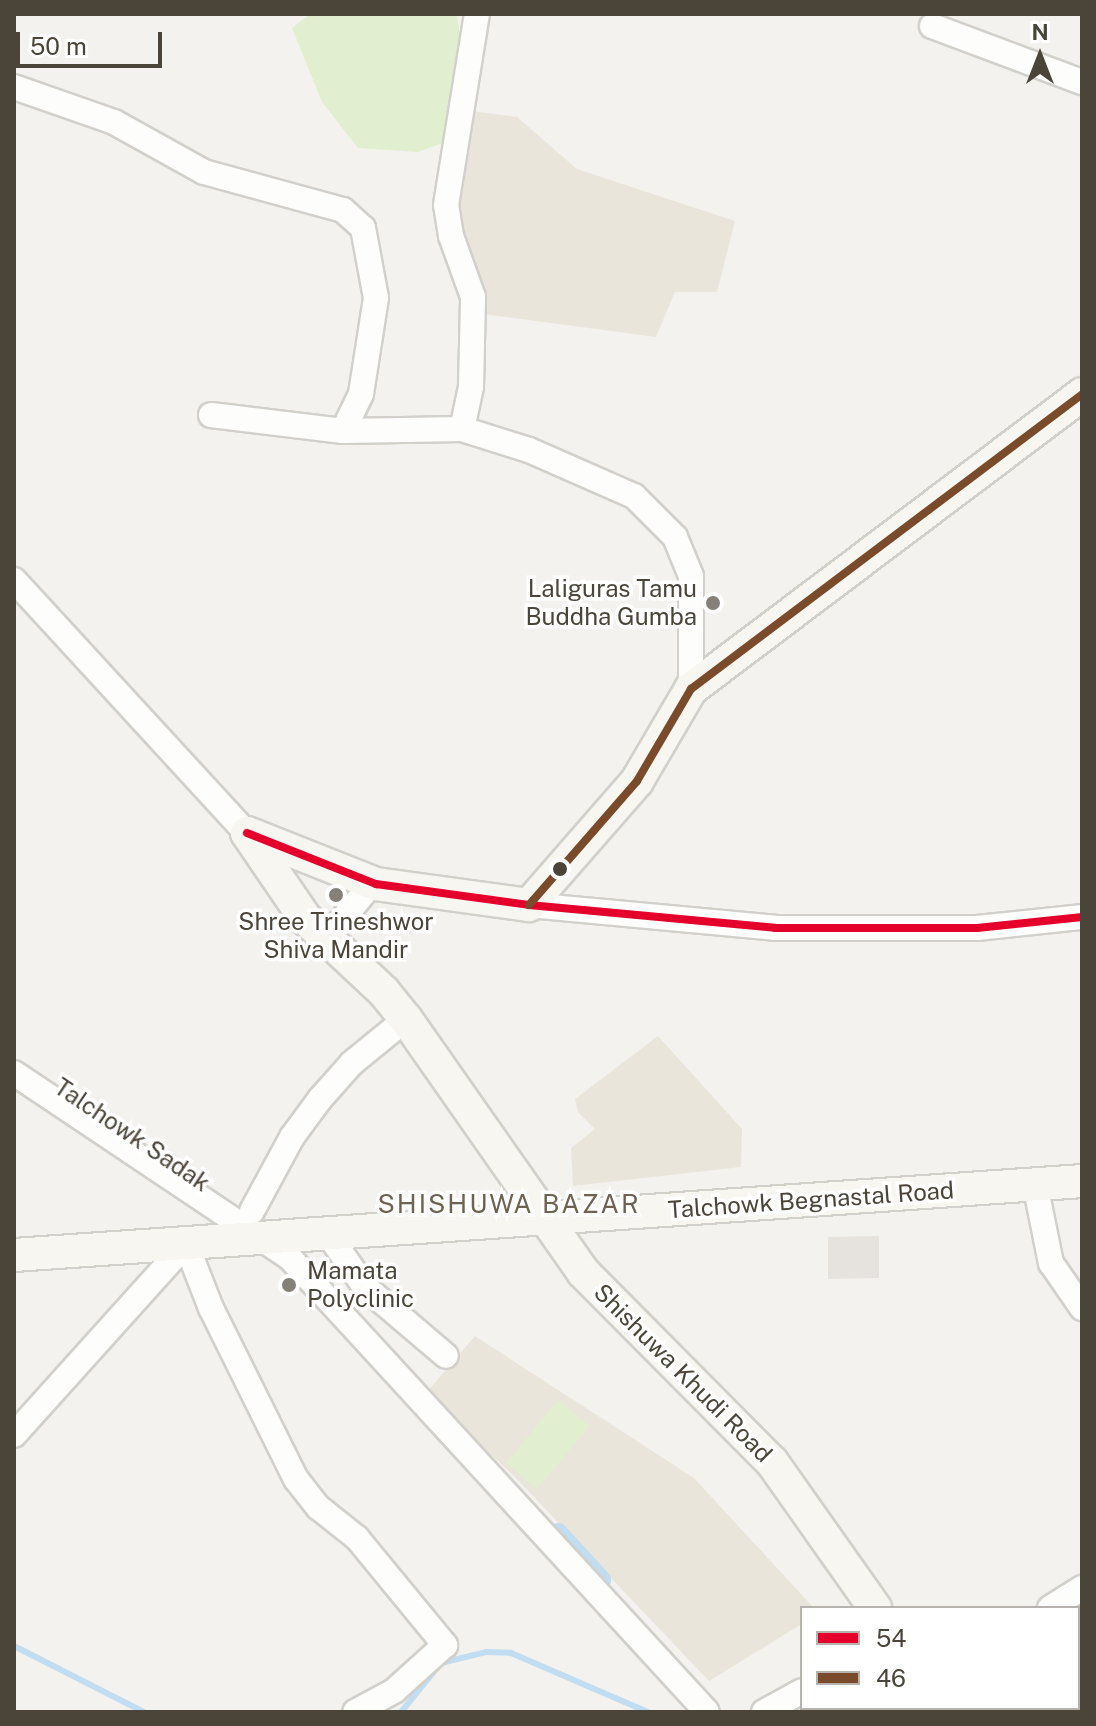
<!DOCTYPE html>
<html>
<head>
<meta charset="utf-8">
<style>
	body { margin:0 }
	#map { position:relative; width:1096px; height:1726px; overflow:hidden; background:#f4f2ee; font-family:"Public Sans",sans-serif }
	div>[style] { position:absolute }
	.industrial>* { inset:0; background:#e6e2de }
	.education>* { inset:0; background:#eae5da }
	.green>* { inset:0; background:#e1eecf }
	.stream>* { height:6px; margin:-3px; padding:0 3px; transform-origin:3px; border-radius:3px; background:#c0ddf1 }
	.canal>* { height:20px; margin:-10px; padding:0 10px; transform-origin:10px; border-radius:10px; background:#c0ddf1 }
	.roads { filter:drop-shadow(2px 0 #d2d0cb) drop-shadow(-2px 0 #d2d0cb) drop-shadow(0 2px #d2d0cb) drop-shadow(0 -2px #d2d0cb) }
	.minor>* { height:24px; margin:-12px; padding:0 12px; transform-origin:12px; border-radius:12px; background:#fdfdfc }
	.secondary>* { height:32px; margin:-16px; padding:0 16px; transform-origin:16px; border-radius:16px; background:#f7f6f1 }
	.bus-1>* { height:8px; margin:-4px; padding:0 4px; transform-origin:4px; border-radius:4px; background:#e4002b }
	.bus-2>* { height:8px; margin:-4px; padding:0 4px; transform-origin:4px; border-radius:4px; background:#7a4b2a }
	.dots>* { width:22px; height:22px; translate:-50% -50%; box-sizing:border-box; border:4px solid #fff; border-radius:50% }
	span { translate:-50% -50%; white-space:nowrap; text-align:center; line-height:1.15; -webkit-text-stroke:7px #fff; paint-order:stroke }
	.poi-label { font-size:24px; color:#4b4439 }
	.right { translate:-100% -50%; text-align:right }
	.left { translate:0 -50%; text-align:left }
	.street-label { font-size:24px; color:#4b4439 }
	.neighbourhood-label { font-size:26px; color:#6e6250; letter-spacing:2px }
	.frame { position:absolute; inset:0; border:16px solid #4b4439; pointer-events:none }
	.legend { position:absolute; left:800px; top:1606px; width:280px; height:104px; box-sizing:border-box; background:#fff; border:2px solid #b7b4b0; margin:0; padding:10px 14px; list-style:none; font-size:24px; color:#4b4439 }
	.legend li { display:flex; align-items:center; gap:16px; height:40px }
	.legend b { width:40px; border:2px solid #b7b4b0 }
	.north { position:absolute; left:1000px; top:16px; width:80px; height:80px; -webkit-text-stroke:6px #fff; paint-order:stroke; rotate:0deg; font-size:22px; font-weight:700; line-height:32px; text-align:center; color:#4b4439 }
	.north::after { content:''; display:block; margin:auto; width:28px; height:36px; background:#4b4439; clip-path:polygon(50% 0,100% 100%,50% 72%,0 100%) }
	.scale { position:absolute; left:16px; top:32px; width:146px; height:36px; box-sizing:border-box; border:4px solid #4b4439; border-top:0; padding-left:10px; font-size:24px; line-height:28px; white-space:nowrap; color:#4b4439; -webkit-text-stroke:6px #fff; paint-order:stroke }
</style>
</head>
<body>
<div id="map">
	<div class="industrial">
		<div style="clip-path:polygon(879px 1236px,879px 1278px,828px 1279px,828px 1237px)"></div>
	</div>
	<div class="education">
		<div style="clip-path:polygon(464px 110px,517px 117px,577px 169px,735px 221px,717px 292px,675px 292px,656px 337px,483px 314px,453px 196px)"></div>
		<div style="clip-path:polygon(658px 1036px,742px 1129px,741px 1167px,573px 1186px,571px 1148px,595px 1129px,578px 1112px,575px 1099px)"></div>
		<div style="clip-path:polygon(475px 1336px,694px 1478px,814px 1608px,802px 1608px,802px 1624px,709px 1681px,513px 1475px,426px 1393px)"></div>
	</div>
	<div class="green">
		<div style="clip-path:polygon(310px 14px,457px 14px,460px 38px,446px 142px,417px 152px,358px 148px,322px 102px,292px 28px)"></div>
		<div style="clip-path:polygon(558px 1400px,590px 1426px,537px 1489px,506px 1463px)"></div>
	</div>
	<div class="stream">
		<div style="left:14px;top:1646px;width:146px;rotate:26.9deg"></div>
		<div style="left:401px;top:1712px;width:63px;rotate:-50.8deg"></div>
		<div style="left:441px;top:1663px;width:46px;rotate:-13.7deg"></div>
		<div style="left:486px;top:1652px;width:25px;rotate:2deg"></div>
		<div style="left:511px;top:1653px;width:149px;rotate:23.3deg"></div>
	</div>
	<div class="canal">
		<div style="left:558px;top:1533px;width:64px;rotate:47.5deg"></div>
	</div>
	<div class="roads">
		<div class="minor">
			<div style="left:932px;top:26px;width:160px;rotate:20.5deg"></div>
			<div style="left:14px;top:87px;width:106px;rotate:19.3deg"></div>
			<div style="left:114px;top:122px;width:103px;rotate:29.1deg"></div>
			<div style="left:204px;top:172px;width:144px;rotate:15.3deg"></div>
			<div style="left:343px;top:210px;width:27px;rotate:42deg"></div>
			<div style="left:363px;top:228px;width:71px;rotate:79.5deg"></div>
			<div style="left:376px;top:298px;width:97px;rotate:98.9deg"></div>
			<div style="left:361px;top:394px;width:41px;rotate:115.9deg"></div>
			<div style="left:211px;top:415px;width:133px;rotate:6.9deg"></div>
			<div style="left:343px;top:431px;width:119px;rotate:-1deg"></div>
			<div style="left:462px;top:429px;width:70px;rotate:17.4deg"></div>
			<div style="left:529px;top:450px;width:115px;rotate:23.7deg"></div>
			<div style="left:634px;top:496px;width:58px;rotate:45deg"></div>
			<div style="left:675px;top:537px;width:42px;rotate:67.7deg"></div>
			<div style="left:691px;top:576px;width:113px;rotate:90deg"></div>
			<div style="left:462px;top:429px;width:43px;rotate:-77.9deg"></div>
			<div style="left:471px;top:387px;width:90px;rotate:-88.7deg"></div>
			<div style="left:473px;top:297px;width:65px;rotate:-109.8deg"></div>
			<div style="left:451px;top:236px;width:31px;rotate:-99deg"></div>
			<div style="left:446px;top:205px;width:193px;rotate:-80.8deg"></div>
			<div style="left:14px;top:580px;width:344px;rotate:47.4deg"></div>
			<div style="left:529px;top:905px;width:247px;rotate:5.3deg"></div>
			<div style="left:775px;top:928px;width:202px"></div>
			<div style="left:977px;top:928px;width:106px;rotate:-6deg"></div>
			<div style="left:327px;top:938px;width:71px;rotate:-50.7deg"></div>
			<div style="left:14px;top:1073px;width:332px;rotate:33.8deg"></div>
			<div style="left:290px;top:1258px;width:616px;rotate:47.43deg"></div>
			<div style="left:1035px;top:1184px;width:81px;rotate:78.6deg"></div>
			<div style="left:1051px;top:1263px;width:55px;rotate:55.4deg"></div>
			<div style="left:252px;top:1211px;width:84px;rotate:-61.6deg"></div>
			<div style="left:292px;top:1137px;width:47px;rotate:-53.6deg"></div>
			<div style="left:320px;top:1099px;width:48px;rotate:-48.4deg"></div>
			<div style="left:352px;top:1063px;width:70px;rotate:-39.2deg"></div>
			<div style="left:328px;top:1234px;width:65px;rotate:55.1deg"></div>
			<div style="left:365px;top:1287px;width:106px;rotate:40.4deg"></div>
			<div style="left:14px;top:1435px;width:257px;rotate:-48deg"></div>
			<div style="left:186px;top:1244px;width:69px;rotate:68.7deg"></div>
			<div style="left:211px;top:1308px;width:191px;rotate:63.6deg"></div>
			<div style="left:296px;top:1479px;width:36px;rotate:52deg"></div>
			<div style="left:318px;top:1507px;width:50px;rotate:38.5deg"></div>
			<div style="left:357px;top:1538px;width:139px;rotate:50.6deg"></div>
			<div style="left:445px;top:1645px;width:69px;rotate:138deg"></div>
			<div style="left:394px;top:1691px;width:44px;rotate:151.7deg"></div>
			<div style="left:1050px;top:1608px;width:38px;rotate:-32deg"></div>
			<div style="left:764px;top:1712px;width:43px;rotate:-28.9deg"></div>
		</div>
		<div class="secondary">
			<div style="left:247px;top:833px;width:139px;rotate:21.6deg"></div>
			<div style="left:376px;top:884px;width:154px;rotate:7.8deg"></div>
			<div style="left:529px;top:905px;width:164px;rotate:-48.9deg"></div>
			<div style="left:637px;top:781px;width:107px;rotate:-59.6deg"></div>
			<div style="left:691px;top:689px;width:490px;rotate:-37deg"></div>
			<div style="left:247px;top:833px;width:103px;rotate:55.7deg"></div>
			<div style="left:305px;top:918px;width:108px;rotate:43.1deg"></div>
			<div style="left:384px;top:992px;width:35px;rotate:51deg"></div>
			<div style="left:406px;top:1019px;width:309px;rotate:55deg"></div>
			<div style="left:583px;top:1272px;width:268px;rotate:45.2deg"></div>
			<div style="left:772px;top:1462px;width:179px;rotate:54.8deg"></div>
			<div style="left:14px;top:1255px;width:1071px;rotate:-3.96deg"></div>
			<div style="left:947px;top:1708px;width:6px;rotate:45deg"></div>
		</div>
	</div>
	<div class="bus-1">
		<div style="left:247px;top:833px;width:139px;rotate:21.6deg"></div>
		<div style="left:376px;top:884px;width:154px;rotate:7.8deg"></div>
		<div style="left:529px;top:905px;width:247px;rotate:5.3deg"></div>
		<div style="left:775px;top:928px;width:202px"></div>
		<div style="left:977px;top:928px;width:106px;rotate:-6deg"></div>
	</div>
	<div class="bus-2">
		<div style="left:529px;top:905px;width:164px;rotate:-48.9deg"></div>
		<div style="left:637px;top:781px;width:107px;rotate:-59.6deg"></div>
		<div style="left:691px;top:689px;width:490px;rotate:-37deg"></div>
	</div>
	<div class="dots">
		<div style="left:713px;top:603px;background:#868178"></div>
		<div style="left:560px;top:869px;background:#4b4439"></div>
		<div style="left:336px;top:895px;background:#868178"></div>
		<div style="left:289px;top:1285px;background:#868178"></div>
	</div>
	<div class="poi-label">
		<span class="right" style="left:697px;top:603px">Laliguras Tamu<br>Buddha Gumba</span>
		<span style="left:336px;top:936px">Shree Trineshwor<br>Shiva Mandir</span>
		<span class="left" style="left:307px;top:1285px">Mamata<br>Polyclinic</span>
	</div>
	<div class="street-label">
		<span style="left:132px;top:1135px;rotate:34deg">Talchowk Sadak</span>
		<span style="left:811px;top:1200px;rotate:-4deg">Talchowk Begnastal Road</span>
		<span style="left:683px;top:1373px;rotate:45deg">Shishuwa Khudi Road</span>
	</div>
	<div class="neighbourhood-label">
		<span style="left:509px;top:1204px">SHISHUWA BAZAR</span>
	</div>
	<div class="frame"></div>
	<ul class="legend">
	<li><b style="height:10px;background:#e4002b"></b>54</li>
	<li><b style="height:10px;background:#7a4b2a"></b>46</li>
	</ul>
	<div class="north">N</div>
	<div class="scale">50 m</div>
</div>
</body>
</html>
